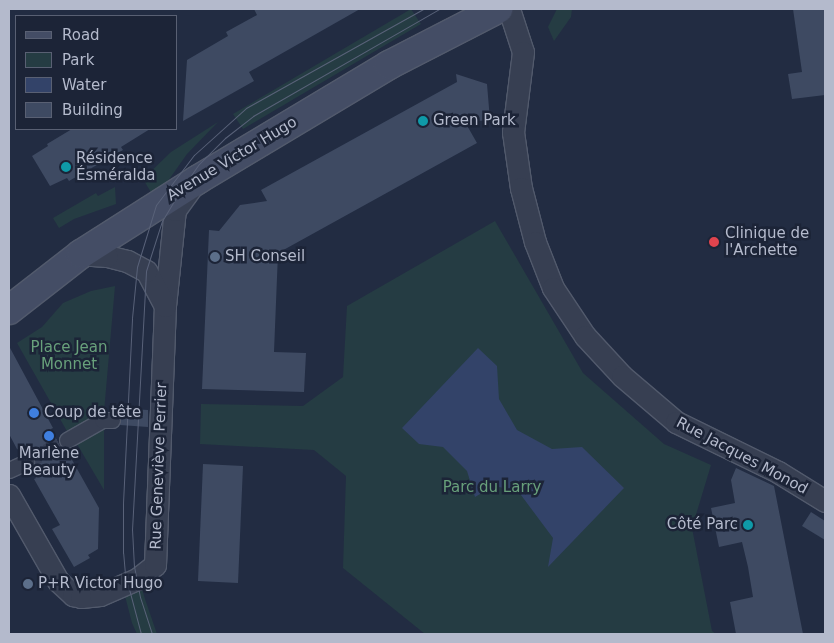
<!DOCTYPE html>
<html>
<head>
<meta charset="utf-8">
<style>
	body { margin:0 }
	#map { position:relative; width:834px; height:643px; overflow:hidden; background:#222c42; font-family:"DejaVu Sans",sans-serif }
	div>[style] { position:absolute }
	.green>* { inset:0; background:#253c43 }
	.water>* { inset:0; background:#334369 }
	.building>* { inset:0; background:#3e4a62 }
	.pedestrian-tunnel>* { height:15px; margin-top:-7.5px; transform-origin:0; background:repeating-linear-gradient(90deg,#384157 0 15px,transparent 0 23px) }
	.roads { filter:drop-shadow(1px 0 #525a6c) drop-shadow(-1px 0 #525a6c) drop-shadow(0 1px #525a6c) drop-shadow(0 -1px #525a6c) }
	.pedestrian>* { height:15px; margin:-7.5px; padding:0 7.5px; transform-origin:7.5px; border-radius:7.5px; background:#373f52 }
	.minor>* { height:21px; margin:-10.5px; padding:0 10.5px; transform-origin:10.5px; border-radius:10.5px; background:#373f52 }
	.secondary>* { height:28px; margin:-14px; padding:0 14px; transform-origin:14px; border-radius:14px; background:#444d65 }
	.tram>* { height:1px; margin:-0.5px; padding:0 0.5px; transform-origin:0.5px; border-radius:0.5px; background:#596279 }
	.dots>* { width:14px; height:14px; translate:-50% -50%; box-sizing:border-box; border:2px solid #1c2437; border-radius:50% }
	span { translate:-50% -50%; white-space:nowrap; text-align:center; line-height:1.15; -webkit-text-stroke:5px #1c2437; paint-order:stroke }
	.poi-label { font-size:15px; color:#b4bacc }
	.left { translate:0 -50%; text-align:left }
	.right { translate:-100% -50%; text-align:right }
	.street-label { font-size:15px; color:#b4bacc }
	.park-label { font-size:15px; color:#68a07b }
	.frame { position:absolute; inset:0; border:10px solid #b4bacc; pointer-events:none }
	.legend { position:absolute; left:15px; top:15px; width:162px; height:115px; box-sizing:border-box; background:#1c2437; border:1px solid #596073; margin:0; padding:6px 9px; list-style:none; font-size:15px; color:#b4bacc }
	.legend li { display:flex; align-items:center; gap:10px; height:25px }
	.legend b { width:25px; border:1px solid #596073 }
</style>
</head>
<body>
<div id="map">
	<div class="green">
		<div style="clip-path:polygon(411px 9px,421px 24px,243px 129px,233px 114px)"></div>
		<div style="clip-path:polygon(557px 9px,572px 9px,571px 17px,554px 41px,548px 27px)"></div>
		<div style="clip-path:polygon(218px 122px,187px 154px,163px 188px,152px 194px,143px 179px,171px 152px)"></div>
		<div style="clip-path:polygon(115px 187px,116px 204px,74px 219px,59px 228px,53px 218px,96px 193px,98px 196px)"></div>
		<div style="clip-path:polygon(495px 221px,583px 373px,664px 444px,711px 465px,692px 528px,712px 631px,716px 634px,425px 634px,343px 568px,346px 476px,314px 450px,200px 444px,201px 404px,303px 406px,343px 377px,347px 306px)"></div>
		<div style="clip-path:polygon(115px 286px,104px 412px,68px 433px,17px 343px,42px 327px,63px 303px,91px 291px)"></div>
		<div style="clip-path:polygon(104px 429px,104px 490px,77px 444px)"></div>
		<div style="clip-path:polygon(140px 582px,145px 599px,157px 634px,137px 634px,132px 623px,124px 592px)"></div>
	</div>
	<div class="water">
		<div style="clip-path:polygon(478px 348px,497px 366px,499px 399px,517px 430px,552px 449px,582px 447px,624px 488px,548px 567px,553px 538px,518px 491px,494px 486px,475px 497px,467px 471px,443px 447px,419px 444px,402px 428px)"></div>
	</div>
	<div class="building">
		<div style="clip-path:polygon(254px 9px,360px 9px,249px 72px,254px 81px,183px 121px,187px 60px,228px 36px,226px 32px,257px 15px)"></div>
		<div style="clip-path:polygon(793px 9px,825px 9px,825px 95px,792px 99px,788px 74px,802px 72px)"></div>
		<div style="clip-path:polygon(456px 74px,487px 84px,490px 120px,465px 122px,477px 143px,278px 253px,274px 352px,306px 353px,304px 392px,202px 389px,209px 230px,219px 231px,240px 205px,267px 201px,261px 190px,457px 82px)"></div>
		<div style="clip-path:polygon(72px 129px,150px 129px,121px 147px,123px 150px,69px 181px,67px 178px,50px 186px,32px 156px,48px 146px,47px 144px)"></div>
		<div style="clip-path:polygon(9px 346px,53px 428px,51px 429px,59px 444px,68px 459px,71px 458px,99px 508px,98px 549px,88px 555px,90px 558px,74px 567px,52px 529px,60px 525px,34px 479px,36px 478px,31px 470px,35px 463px,34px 458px,17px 449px,9px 434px)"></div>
		<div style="clip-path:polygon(115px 408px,148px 410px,148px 427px,120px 425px,121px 420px)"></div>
		<div style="clip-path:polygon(203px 464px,243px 466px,238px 583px,198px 581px)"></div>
		<div style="clip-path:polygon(736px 468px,774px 486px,803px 634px,736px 634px,730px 602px,753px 597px,748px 567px,742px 542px,719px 547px,711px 508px,735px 503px,731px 480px)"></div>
		<div style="clip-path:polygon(811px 512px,825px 521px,825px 540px,802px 526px)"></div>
	</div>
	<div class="pedestrian-tunnel">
		<div style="left:26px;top:462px;width:47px;rotate:-28.2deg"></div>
	</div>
	<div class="roads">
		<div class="pedestrian">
			<div style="left:67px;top:440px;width:40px;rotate:-29.7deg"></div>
			<div style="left:102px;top:420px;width:10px"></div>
			<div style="left:9px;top:470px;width:19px;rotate:-25deg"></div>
		</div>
		<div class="minor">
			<div style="left:509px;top:9px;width:45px;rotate:72deg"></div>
			<div style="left:523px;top:52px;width:81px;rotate:97.1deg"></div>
			<div style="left:513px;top:132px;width:57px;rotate:81.9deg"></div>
			<div style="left:521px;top:188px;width:56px;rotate:75.5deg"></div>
			<div style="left:535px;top:242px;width:49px;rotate:68.6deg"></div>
			<div style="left:553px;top:288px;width:58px;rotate:56.3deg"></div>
			<div style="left:585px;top:336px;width:54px;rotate:47.2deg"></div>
			<div style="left:622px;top:376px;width:71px;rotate:40.4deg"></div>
			<div style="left:676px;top:422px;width:114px;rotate:26.1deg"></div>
			<div style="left:778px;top:472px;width:55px;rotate:31.7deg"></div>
			<div style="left:165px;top:306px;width:97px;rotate:-84.1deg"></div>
			<div style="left:175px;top:210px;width:27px;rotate:-54deg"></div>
			<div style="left:9px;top:495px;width:99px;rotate:60.3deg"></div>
			<div style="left:58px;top:581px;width:21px;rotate:43deg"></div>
			<div style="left:73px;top:595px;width:8px;rotate:14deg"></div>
			<div style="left:81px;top:597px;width:19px;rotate:-6deg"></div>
			<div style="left:100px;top:595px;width:40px;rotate:-23.4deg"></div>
			<div style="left:137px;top:579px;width:23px;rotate:-38deg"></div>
			<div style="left:155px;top:565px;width:259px;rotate:-87.8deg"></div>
			<div style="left:165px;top:306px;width:40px;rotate:-118deg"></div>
			<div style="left:146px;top:271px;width:21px;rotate:-152deg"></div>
			<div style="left:127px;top:261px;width:21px;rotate:-166deg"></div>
			<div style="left:107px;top:256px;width:26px;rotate:-176deg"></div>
		</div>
		<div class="secondary">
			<div style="left:9px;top:310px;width:91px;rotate:-37.9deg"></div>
			<div style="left:81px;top:254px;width:138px;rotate:-32.5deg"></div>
			<div style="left:197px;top:180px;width:224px;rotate:-30.9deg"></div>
			<div style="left:389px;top:65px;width:123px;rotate:-27.2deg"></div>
		</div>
	</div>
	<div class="tram">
		<div style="left:141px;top:634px;width:62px;rotate:-104.9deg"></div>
		<div style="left:125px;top:574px;width:21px;rotate:-95deg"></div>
		<div style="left:123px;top:553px;width:50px;rotate:-90deg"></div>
		<div style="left:123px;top:503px;width:185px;rotate:-87.2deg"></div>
		<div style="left:132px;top:318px;width:51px;rotate:-84.4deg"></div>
		<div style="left:137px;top:267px;width:65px;rotate:-73deg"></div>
		<div style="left:156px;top:205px;width:63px;rotate:-52.8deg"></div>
		<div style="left:194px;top:155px;width:70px;rotate:-42.1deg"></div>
		<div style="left:246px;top:108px;width:203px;rotate:-29.2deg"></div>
		<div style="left:152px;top:634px;width:39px;rotate:-108deg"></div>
		<div style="left:140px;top:597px;width:31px;rotate:-101deg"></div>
		<div style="left:134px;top:567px;width:37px;rotate:-93deg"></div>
		<div style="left:132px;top:530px;width:259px;rotate:-86.9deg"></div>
		<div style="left:146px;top:271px;width:52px;rotate:-72.3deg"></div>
		<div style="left:162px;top:221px;width:35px;rotate:-59deg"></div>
		<div style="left:180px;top:191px;width:33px;rotate:-55deg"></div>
		<div style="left:199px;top:164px;width:37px;rotate:-45deg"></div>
		<div style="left:225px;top:138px;width:36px;rotate:-38deg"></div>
		<div style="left:253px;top:116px;width:215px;rotate:-29.9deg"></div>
	</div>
	<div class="dots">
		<div style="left:423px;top:121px;background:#0f9aa8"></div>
		<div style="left:66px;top:167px;background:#0f9aa8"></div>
		<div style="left:714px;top:242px;background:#e0444e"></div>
		<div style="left:215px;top:257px;background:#5c6f8a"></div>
		<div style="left:34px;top:413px;background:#3f7fe0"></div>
		<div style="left:49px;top:436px;background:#3f7fe0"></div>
		<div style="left:748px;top:525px;background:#0f9aa8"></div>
		<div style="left:28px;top:584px;background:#5c6f8a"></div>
	</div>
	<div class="poi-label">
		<span class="left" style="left:433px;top:121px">Green Park</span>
		<span class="left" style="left:76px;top:167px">Résidence<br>Ésméralda</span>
		<span class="left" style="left:725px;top:242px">Clinique de<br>l'Archette</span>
		<span class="left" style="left:225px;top:257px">SH Conseil</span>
		<span class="left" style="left:44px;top:413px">Coup de tête</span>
		<span style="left:49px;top:462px">Marlène<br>Beauty</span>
		<span class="right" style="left:738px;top:525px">Côté Parc</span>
		<span class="left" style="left:38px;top:584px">P+R Victor Hugo</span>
	</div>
	<div class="street-label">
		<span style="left:232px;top:159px;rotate:-31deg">Avenue Victor Hugo</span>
		<span style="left:742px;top:456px;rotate:28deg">Rue Jacques Monod</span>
		<span style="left:159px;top:466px;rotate:-88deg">Rue Geneviève Perrier</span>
	</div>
	<div class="park-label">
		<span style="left:69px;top:356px">Place Jean<br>Monnet</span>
		<span style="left:492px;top:488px">Parc du Larry</span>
	</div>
	<div class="frame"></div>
	<ul class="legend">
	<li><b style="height:6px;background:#444d65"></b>Road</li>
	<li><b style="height:14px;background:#253c43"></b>Park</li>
	<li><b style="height:14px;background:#334369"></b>Water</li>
	<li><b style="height:14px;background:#3e4a62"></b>Building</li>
	</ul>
</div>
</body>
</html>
